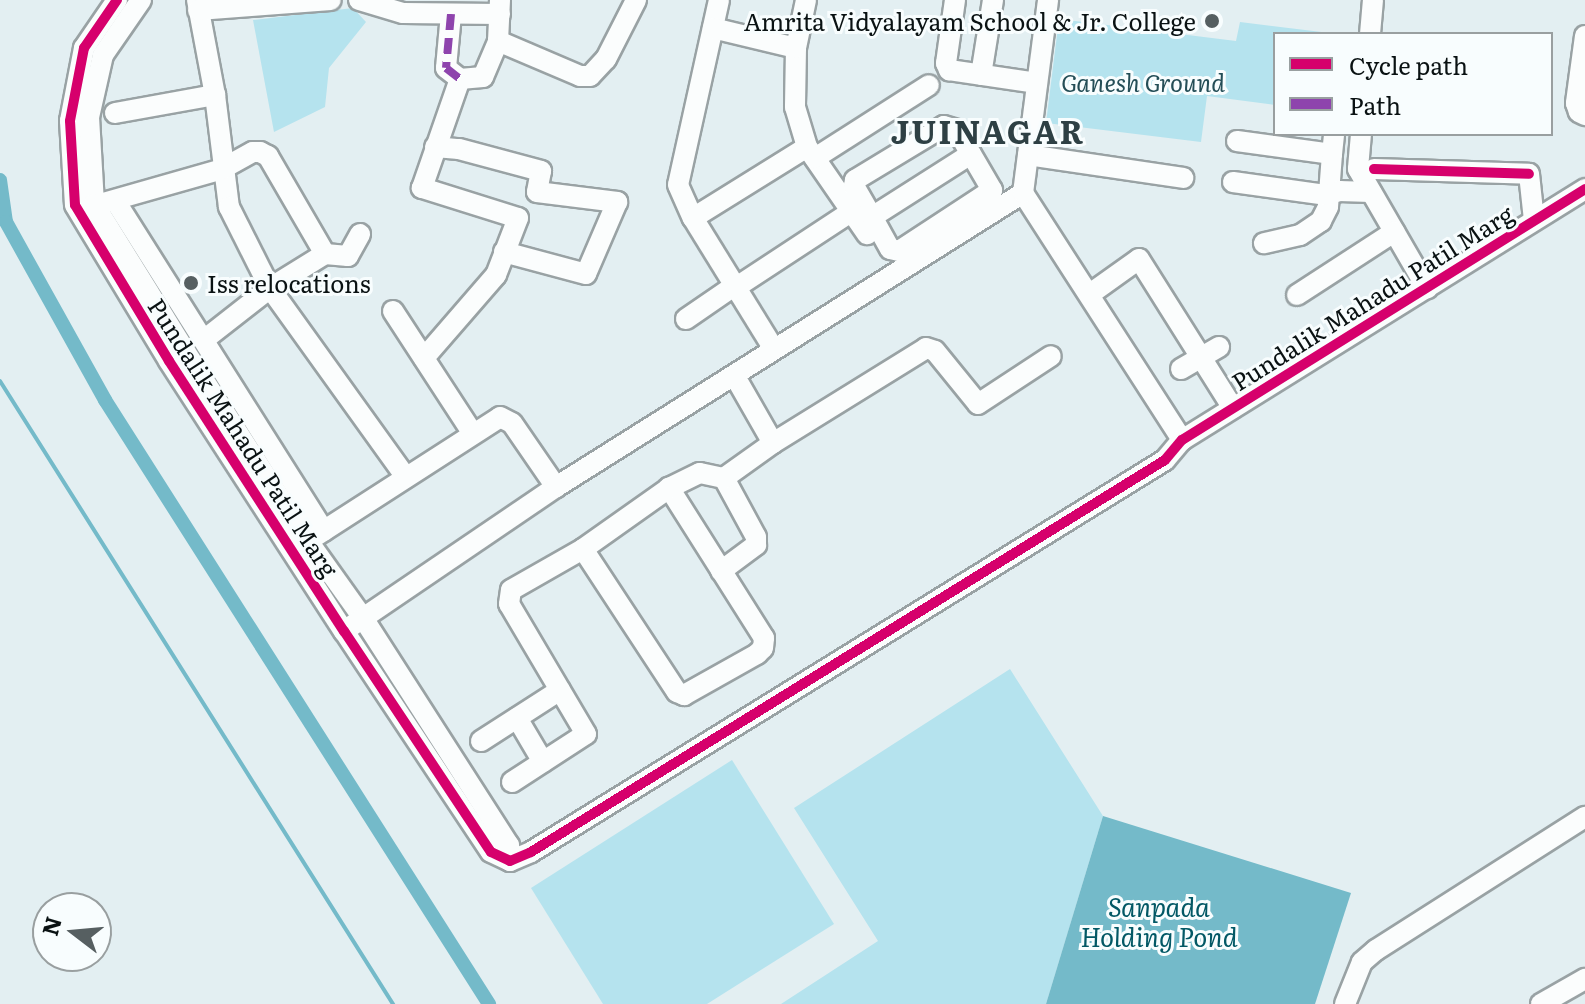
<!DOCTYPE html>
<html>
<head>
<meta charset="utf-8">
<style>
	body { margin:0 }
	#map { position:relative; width:1585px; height:1004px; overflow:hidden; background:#e3eff2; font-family:Literata,serif }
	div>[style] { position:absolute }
	.green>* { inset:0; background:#b5e3ee }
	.water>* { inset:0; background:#74bac9 }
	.stream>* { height:4px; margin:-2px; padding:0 2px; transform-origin:2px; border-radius:2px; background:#74bac9 }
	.canal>* { height:14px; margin:-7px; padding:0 7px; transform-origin:7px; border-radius:7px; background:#74bac9 }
	.roads { filter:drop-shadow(2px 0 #99a2a4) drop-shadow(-2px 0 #99a2a4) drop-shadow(0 2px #99a2a4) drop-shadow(0 -2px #99a2a4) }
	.minor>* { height:20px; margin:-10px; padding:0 10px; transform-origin:10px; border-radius:10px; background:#fbfdfd }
	.quiet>* { height:8px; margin-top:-4px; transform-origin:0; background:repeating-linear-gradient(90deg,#8e44ad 0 16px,transparent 0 24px) }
	.cycleway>* { height:10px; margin:-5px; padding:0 5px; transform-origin:5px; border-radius:5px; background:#d6006c }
	.dots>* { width:22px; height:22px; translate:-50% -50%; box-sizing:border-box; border:4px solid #f8fdfe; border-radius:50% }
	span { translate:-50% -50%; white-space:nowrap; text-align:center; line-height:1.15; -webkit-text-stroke:6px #f8fdfe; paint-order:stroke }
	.poi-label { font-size:24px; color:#0a1213 }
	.right { translate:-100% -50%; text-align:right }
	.left { translate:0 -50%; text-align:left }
	.park-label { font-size:24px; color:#244e57; font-style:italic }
	.street-label { font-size:24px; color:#0a1213 }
	.water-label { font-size:26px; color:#025865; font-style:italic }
	.district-label { font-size:32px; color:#2e4044; font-weight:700; letter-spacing:2px }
	.legend { position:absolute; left:1273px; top:32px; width:280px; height:104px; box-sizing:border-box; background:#f8fdfe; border:2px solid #999fa0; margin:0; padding:10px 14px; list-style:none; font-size:24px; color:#0a1213 }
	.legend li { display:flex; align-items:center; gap:16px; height:40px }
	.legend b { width:40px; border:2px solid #999fa0 }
	.north { position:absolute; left:32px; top:892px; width:80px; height:80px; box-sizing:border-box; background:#f8fdfe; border:2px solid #999fa0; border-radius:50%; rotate:286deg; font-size:22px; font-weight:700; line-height:32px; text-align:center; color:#0a1213 }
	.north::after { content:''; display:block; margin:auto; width:28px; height:36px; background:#565f61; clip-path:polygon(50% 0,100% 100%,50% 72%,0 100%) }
</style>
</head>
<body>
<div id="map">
	<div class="green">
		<div style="clip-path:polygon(353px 8px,366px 22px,329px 68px,325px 107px,274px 132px,253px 20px)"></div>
		<div style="clip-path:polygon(1059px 19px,1236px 41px,1240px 22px,1338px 34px,1275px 34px,1275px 105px,1207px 96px,1201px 142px,1046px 123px)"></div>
		<div style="clip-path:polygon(1010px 669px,1103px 816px,1046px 1004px,781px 1004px,878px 941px,794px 808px)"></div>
		<div style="clip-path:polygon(732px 760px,834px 924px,707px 1004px,603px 1004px,531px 888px)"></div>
	</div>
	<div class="water">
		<div style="clip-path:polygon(1103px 816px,1351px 893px,1315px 1004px,1046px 1004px)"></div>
	</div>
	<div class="stream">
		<div style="left:0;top:381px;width:737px;rotate:57.76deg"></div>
	</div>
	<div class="canal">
		<div style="left:0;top:180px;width:42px;rotate:81.9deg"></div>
		<div style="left:6px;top:222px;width:204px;rotate:60.9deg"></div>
		<div style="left:105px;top:400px;width:716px;rotate:57.55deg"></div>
	</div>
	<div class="roads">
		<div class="minor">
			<div style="left:117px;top:0;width:58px;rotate:124.5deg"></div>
			<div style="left:84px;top:48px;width:74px;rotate:100.9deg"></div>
			<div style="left:70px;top:121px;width:84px;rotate:86.6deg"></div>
			<div style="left:75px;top:205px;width:182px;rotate:58.9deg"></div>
			<div style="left:169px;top:361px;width:322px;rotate:57.1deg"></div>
			<div style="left:344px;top:631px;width:265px;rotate:56.4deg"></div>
			<div style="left:491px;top:852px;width:21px;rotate:25deg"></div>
			<div style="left:141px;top:0;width:67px;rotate:124.6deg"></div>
			<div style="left:103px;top:55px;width:64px;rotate:102.7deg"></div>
			<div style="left:89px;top:117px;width:87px;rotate:86.7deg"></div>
			<div style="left:94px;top:204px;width:173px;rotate:58.2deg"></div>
			<div style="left:185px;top:351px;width:226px;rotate:57.1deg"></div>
			<div style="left:308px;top:541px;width:95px;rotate:54.5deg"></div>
			<div style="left:363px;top:618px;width:270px;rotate:57.3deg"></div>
			<div style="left:509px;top:845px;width:16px;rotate:86deg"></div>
			<div style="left:197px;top:0;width:97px;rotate:79.3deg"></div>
			<div style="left:215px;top:95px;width:113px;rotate:82.9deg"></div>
			<div style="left:229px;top:207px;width:91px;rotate:63.2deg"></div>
			<div style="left:270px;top:288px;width:233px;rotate:54.3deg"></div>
			<div style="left:359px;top:0;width:46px;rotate:16.5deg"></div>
			<div style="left:403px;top:13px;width:97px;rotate:0.6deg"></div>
			<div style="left:500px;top:0;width:41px;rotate:92.8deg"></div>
			<div style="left:498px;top:41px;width:89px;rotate:23.1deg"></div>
			<div style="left:580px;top:76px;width:10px"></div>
			<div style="left:590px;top:76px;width:23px;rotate:-47deg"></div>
			<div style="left:606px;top:59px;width:66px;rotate:-63deg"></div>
			<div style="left:719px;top:0;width:189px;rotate:102.5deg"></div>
			<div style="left:678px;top:185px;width:36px;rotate:66deg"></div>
			<div style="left:693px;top:218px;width:154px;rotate:58.3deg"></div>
			<div style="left:806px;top:0;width:49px;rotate:101.8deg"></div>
			<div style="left:796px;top:48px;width:59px;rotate:91deg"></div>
			<div style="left:795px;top:107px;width:42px;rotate:73.3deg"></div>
			<div style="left:807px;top:147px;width:106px;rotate:55.4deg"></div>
			<div style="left:955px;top:0;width:64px;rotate:98.1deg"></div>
			<div style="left:946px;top:63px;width:8px;rotate:67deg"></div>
			<div style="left:949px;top:70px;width:89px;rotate:8.4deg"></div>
			<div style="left:198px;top:10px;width:133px;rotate:-4.3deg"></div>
			<div style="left:451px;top:14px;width:54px;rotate:95.3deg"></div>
			<div style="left:446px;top:68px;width:18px;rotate:38deg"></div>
			<div style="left:713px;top:28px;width:85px;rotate:13.5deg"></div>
			<div style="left:1370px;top:34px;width:34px;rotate:-85deg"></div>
			<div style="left:1585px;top:36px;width:68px;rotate:97.7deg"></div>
			<div style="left:1576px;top:103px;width:9px;rotate:72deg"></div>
			<div style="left:1579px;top:112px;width:7px;rotate:27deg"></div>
			<div style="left:981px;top:75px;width:76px;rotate:-80.9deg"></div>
			<div style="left:115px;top:113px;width:102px;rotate:-10.2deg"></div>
			<div style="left:1361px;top:134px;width:35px;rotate:95deg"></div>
			<div style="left:1358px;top:169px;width:138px;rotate:59.9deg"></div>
			<div style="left:1237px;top:141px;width:96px;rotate:7.8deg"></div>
			<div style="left:1332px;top:154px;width:53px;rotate:94.3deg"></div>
			<div style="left:1328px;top:207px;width:16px;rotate:117deg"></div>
			<div style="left:1321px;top:221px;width:25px;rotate:146deg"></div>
			<div style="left:1300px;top:235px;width:37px;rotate:167deg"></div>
			<div style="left:435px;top:147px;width:24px;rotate:5deg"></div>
			<div style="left:459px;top:149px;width:85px;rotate:15deg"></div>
			<div style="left:541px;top:171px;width:21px;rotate:101deg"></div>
			<div style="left:537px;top:192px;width:81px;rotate:7.1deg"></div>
			<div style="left:617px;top:202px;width:78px;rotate:113.3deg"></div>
			<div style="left:586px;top:274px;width:85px;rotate:-165deg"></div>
			<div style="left:1332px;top:154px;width:20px;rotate:-84deg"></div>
			<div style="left:1028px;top:155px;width:157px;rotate:8.4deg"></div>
			<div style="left:815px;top:158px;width:135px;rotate:-32.6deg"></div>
			<div style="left:1374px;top:169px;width:155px;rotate:1.8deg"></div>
			<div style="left:1529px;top:174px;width:46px;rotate:83.8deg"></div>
			<div style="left:1233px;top:182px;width:95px;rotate:7.9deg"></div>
			<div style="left:1327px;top:195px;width:13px;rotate:-18deg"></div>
			<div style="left:1339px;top:191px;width:32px;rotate:2deg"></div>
			<div style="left:1023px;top:193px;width:294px;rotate:57.2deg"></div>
			<div style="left:116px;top:202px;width:389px;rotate:57.7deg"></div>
			<div style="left:103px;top:203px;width:124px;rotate:-15.9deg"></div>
			<div style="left:222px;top:169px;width:35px;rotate:-29deg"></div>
			<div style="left:253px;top:152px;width:7px"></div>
			<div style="left:260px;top:152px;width:9px;rotate:27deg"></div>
			<div style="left:268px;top:156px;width:113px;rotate:59.8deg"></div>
			<div style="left:693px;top:218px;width:134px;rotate:-31.9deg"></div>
			<div style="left:861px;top:224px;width:6px;rotate:-39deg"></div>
			<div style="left:866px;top:220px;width:7px;rotate:-27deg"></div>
			<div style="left:872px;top:217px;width:117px;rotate:-32.5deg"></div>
			<div style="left:971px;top:154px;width:42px;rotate:59.7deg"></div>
			<div style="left:992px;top:190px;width:111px;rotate:146.7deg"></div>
			<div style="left:899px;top:251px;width:9px;rotate:-167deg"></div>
			<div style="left:890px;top:249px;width:37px;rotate:-119deg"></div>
			<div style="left:872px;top:217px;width:36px;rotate:-120deg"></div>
			<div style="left:854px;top:186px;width:6px;rotate:-81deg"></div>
			<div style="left:855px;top:180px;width:104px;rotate:-31.2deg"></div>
			<div style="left:944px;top:126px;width:14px;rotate:17deg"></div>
			<div style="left:957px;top:130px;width:28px;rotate:60deg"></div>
			<div style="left:738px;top:286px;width:136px;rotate:-33.3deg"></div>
			<div style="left:1090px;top:294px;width:60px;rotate:-35.5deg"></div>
			<div style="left:1139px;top:259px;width:176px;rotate:57.8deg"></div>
			<div style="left:1297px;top:295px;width:116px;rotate:-33deg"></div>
			<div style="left:393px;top:311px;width:145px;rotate:56.9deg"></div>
			<div style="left:686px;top:319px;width:62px;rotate:-34.5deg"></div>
			<div style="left:205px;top:339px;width:83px;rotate:-38.1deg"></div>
			<div style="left:270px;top:288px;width:65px;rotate:-31.7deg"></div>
			<div style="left:325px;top:254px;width:23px;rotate:5deg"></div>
			<div style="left:348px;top:256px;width:25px;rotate:-61deg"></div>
			<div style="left:424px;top:358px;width:110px;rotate:-49.1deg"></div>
			<div style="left:496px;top:275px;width:61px;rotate:-68.9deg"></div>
			<div style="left:518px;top:218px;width:101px;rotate:-162.6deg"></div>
			<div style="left:422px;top:188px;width:115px;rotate:-70.8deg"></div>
			<div style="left:460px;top:79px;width:23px;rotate:-5deg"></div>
			<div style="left:483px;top:77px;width:39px;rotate:-67deg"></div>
			<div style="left:1181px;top:369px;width:44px;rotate:-30.1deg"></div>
			<div style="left:773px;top:443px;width:180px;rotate:-31.8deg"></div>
			<div style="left:926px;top:348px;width:9px;rotate:18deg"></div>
			<div style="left:935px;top:351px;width:68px;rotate:50.9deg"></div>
			<div style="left:978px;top:404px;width:87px;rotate:-33.3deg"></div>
			<div style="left:314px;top:537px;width:221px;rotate:-32.8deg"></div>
			<div style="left:500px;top:417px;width:13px;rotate:27deg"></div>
			<div style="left:512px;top:423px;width:78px;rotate:55.5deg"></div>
			<div style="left:583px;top:549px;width:171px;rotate:56.7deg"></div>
			<div style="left:677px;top:692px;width:8px;rotate:23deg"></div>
			<div style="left:684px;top:695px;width:84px;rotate:-29.3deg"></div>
			<div style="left:757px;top:654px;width:8px;rotate:-45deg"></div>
			<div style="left:763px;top:648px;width:10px;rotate:-84deg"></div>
			<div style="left:764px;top:638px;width:178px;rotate:-122.3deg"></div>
			<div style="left:721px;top:571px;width:44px;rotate:-36.6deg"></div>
			<div style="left:756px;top:545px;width:8px;rotate:-90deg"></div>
			<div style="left:756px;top:537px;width:67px;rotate:-118.5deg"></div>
			<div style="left:344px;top:631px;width:256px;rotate:-34.2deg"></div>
			<div style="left:556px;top:487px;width:552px;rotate:-32.19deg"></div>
			<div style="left:1023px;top:193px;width:195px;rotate:-82.6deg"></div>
			<div style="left:517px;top:718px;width:51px;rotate:59.4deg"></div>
			<div style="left:481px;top:741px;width:94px;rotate:-32.8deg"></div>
			<div style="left:512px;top:782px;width:88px;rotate:-33deg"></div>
			<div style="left:586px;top:734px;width:151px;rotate:-120.6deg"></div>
			<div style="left:509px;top:604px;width:14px;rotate:-82deg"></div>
			<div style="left:511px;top:590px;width:83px;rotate:-29.7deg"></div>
			<div style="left:583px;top:549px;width:105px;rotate:-35.3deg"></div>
			<div style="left:669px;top:488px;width:34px;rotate:-26deg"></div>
			<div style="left:700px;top:473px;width:25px;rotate:12deg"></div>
			<div style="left:724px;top:478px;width:60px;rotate:-35.5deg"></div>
			<div style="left:773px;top:443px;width:78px;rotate:-119.8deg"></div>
			<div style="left:510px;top:861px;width:23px;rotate:-23deg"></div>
			<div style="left:531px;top:852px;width:745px;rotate:-31.73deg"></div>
			<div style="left:1165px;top:460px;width:26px;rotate:-50deg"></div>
			<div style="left:1182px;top:440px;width:475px;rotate:-31.9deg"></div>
			<div style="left:1345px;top:1004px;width:45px;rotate:-68deg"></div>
			<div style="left:1362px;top:962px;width:18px;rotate:-41deg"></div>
			<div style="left:1376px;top:950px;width:248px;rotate:-32.5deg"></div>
			<div style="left:1541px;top:1004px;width:51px;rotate:-29.6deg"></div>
		</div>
	</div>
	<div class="quiet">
		<div style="left:451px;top:14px;width:54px;rotate:95.3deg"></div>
		<div style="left:446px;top:68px;width:18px;rotate:38deg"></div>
	</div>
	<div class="cycleway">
		<div style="left:117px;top:0;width:58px;rotate:124.5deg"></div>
		<div style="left:84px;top:48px;width:74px;rotate:100.9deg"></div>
		<div style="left:70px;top:121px;width:84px;rotate:86.6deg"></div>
		<div style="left:75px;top:205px;width:182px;rotate:58.9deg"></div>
		<div style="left:169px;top:361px;width:322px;rotate:57.1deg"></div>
		<div style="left:344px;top:631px;width:265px;rotate:56.4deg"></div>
		<div style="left:491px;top:852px;width:21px;rotate:25deg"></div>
		<div style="left:510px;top:861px;width:23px;rotate:-23deg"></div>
		<div style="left:531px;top:852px;width:745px;rotate:-31.73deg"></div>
		<div style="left:1165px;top:460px;width:26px;rotate:-50deg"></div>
		<div style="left:1182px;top:440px;width:475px;rotate:-31.9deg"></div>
		<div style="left:1374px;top:169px;width:155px;rotate:1.8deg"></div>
	</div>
	<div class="dots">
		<div style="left:1212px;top:21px;background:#565f61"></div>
		<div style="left:191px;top:283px;background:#565f61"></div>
	</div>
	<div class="poi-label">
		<span class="right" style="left:1196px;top:21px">Amrita Vidyalayam School &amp; Jr. College</span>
		<span class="left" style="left:207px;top:283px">Iss relocations</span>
	</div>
	<div class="park-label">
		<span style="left:1143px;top:82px">Ganesh Ground</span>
	</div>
	<div class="street-label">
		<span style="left:1372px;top:297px;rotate:-32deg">Pundalik Mahadu Patil Marg</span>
		<span style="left:244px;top:437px;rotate:57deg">Pundalik Mahadu Patil Marg</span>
	</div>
	<div class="water-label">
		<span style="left:1159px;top:921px">Sanpada<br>Holding Pond</span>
	</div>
	<div class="district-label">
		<span style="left:988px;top:130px">JUINAGAR</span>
	</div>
	<ul class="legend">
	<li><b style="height:10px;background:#d6006c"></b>Cycle path</li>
	<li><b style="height:10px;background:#8e44ad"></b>Path</li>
	</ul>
	<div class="north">N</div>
</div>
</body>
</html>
